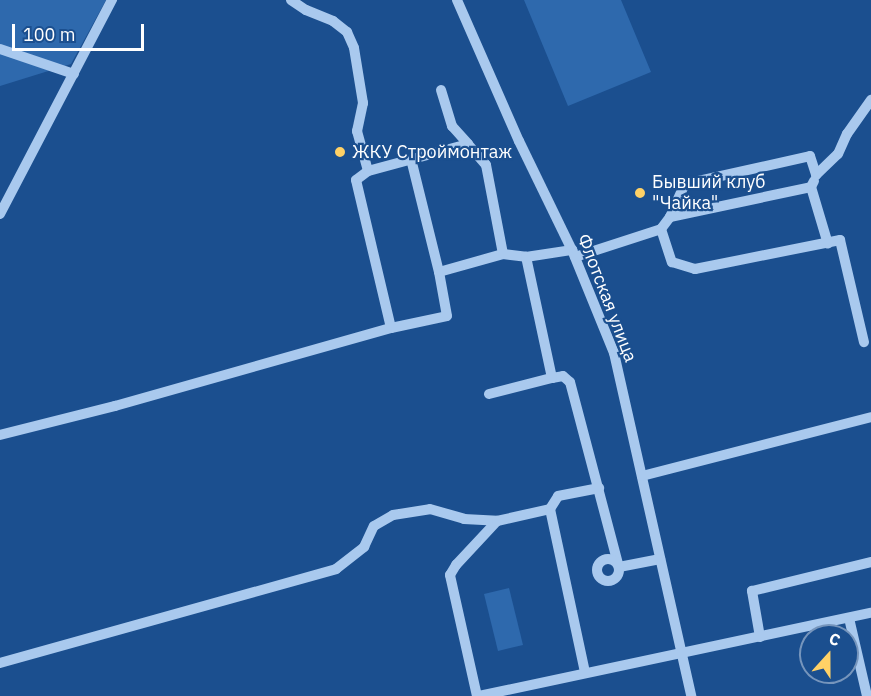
<!DOCTYPE html>
<html>
<head>
<meta charset="utf-8">
<style>
	body { margin:0 }
	#map { position:relative; width:871px; height:696px; overflow:hidden; background:#1b4f8f; font-family:"IBM Plex Sans",sans-serif }
	div>[style] { position:absolute }
	.green>* { inset:0; background:#2e69ad }
	.minor>* { height:10px; margin:-5px; padding:0 5px; transform-origin:5px; border-radius:5px; background:#a9c9ee }
	.minor>.ring { margin:-5px; padding:0; box-sizing:content-box; background:none; border:10px solid #a9c9ee; border-radius:50% }
	.dots>* { width:16px; height:16px; translate:-50% -50%; box-sizing:border-box; border:3px solid #1b4f8f; border-radius:50% }
	span { translate:-50% -50%; white-space:nowrap; text-align:center; line-height:1.15; -webkit-text-stroke:4.5px #1b4f8f; paint-order:stroke }
	.poi-label { font-size:18px; color:#fff }
	.left { translate:0 -50%; text-align:left }
	.street-label { font-size:18px; color:#fff }
	.north { position:absolute; left:799px; top:624px; width:60px; height:60px; box-sizing:border-box; background:#1b4f8f; border:2px solid #7695bc; border-radius:50%; rotate:21deg; font-size:16px; font-weight:700; line-height:24px; text-align:center; color:#fff }
	.north::after { content:''; display:block; margin:auto; width:21px; height:27px; background:#ffd166; clip-path:polygon(50% 0,100% 100%,50% 72%,0 100%) }
	.scale { position:absolute; left:12px; top:24px; width:132px; height:27px; box-sizing:border-box; border:3px solid #fff; border-top:0; padding-left:8px; font-size:18px; line-height:21px; white-space:nowrap; color:#fff; -webkit-text-stroke:4px #1b4f8f; paint-order:stroke }
</style>
</head>
<body>
<div id="map">
	<div class="green">
		<div style="clip-path:polygon(0 0,106px 0,71px 64px,0 86px)"></div>
		<div style="clip-path:polygon(524px 0,621px 0,651px 72px,568px 106px)"></div>
		<div style="clip-path:polygon(509px 588px,523px 645px,498px 651px,484px 594px)"></div>
	</div>
	<div class="minor">
		<div style="left:291px;top:0;width:18px;rotate:34deg"></div>
		<div style="left:306px;top:10px;width:29px;rotate:22deg"></div>
		<div style="left:333px;top:21px;width:18px;rotate:38deg"></div>
		<div style="left:347px;top:32px;width:17px;rotate:66deg"></div>
		<div style="left:354px;top:48px;width:56px;rotate:80.7deg"></div>
		<div style="left:363px;top:103px;width:29px;rotate:102deg"></div>
		<div style="left:357px;top:131px;width:41px;rotate:74.6deg"></div>
		<div style="left:457px;top:0;width:154px;rotate:66.3deg"></div>
		<div style="left:519px;top:141px;width:121px;rotate:64.1deg"></div>
		<div style="left:572px;top:250px;width:111px;rotate:67.8deg"></div>
		<div style="left:614px;top:353px;width:352px;rotate:77.3deg"></div>
		<div style="left:0;top:49px;width:78px;rotate:18.7deg"></div>
		<div style="left:441px;top:90px;width:38px;rotate:73deg"></div>
		<div style="left:452px;top:126px;width:24px;rotate:48deg"></div>
		<div style="left:411px;top:159px;width:116px;rotate:76.1deg"></div>
		<div style="left:814px;top:181px;width:7px;rotate:117deg"></div>
		<div style="left:811px;top:187px;width:59px;rotate:73.4deg"></div>
		<div style="left:0;top:214px;width:242px;rotate:-62.4deg"></div>
		<div style="left:670px;top:217px;width:144px;rotate:-12deg"></div>
		<div style="left:661px;top:229px;width:35px;rotate:72deg"></div>
		<div style="left:672px;top:262px;width:24px;rotate:17deg"></div>
		<div style="left:695px;top:269px;width:148px;rotate:-11.3deg"></div>
		<div style="left:840px;top:240px;width:105px;rotate:76.8deg"></div>
		<div style="left:503px;top:254px;width:91px;rotate:-100.8deg"></div>
		<div style="left:486px;top:165px;width:28px;rotate:-131deg"></div>
		<div style="left:468px;top:144px;width:104px;rotate:164.9deg"></div>
		<div style="left:368px;top:171px;width:15px;rotate:143deg"></div>
		<div style="left:356px;top:180px;width:152px;rotate:76.7deg"></div>
		<div style="left:391px;top:328px;width:57px;rotate:-12.1deg"></div>
		<div style="left:447px;top:316px;width:45px;rotate:-100.3deg"></div>
		<div style="left:439px;top:272px;width:66px;rotate:-15.7deg"></div>
		<div style="left:503px;top:254px;width:23px;rotate:7deg"></div>
		<div style="left:526px;top:257px;width:47px;rotate:-8.7deg"></div>
		<div style="left:575px;top:257px;width:90px;rotate:-18deg"></div>
		<div style="left:661px;top:229px;width:15px;rotate:-53deg"></div>
		<div style="left:670px;top:217px;width:36px;rotate:-66deg"></div>
		<div style="left:685px;top:184px;width:128px;rotate:-12.6deg"></div>
		<div style="left:810px;top:156px;width:20px;rotate:72deg"></div>
		<div style="left:816px;top:175px;width:30px;rotate:-44deg"></div>
		<div style="left:838px;top:154px;width:22px;rotate:-66deg"></div>
		<div style="left:847px;top:134px;width:42px;rotate:-54.8deg"></div>
		<div style="left:552px;top:378px;width:11px;rotate:-10deg"></div>
		<div style="left:563px;top:376px;width:9px;rotate:41deg"></div>
		<div style="left:570px;top:382px;width:191px;rotate:75.2deg"></div>
		<div style="left:619px;top:567px;width:42px;rotate:-11deg"></div>
		<div style="left:489px;top:394px;width:65px;rotate:-14.3deg"></div>
		<div style="left:552px;top:378px;width:124px;rotate:-102.1deg"></div>
		<div style="left:0;top:435px;width:119px;rotate:-14.2deg"></div>
		<div style="left:115px;top:406px;width:287px;rotate:-15.8deg"></div>
		<div style="left:642px;top:476px;width:236px;rotate:-14.4deg"></div>
		<div style="left:550px;top:509px;width:167px;rotate:77.9deg"></div>
		<div class="ring" style="left:597px;top:559px;width:12px;height:12px"></div>
		<div style="left:849px;top:618px;width:80px;rotate:77deg"></div>
		<div style="left:760px;top:637px;width:47px;rotate:-99.9deg"></div>
		<div style="left:752px;top:591px;width:122px;rotate:-13.7deg"></div>
		<div style="left:0;top:663px;width:349px;rotate:-15.6deg"></div>
		<div style="left:336px;top:569px;width:36px;rotate:-38deg"></div>
		<div style="left:364px;top:547px;width:23px;rotate:-65deg"></div>
		<div style="left:374px;top:526px;width:22px;rotate:-30deg"></div>
		<div style="left:393px;top:515px;width:37px;rotate:-9deg"></div>
		<div style="left:430px;top:509px;width:35px;rotate:16deg"></div>
		<div style="left:464px;top:519px;width:33px;rotate:3deg"></div>
		<div style="left:477px;top:696px;width:124px;rotate:-102.6deg"></div>
		<div style="left:450px;top:575px;width:12px;rotate:-59deg"></div>
		<div style="left:456px;top:565px;width:60px;rotate:-47deg"></div>
		<div style="left:497px;top:521px;width:54px;rotate:-12.8deg"></div>
		<div style="left:550px;top:509px;width:15px;rotate:-58deg"></div>
		<div style="left:558px;top:496px;width:42px;rotate:-11deg"></div>
		<div style="left:479px;top:696px;width:401px;rotate:-12deg"></div>
	</div>
	<div class="dots">
		<div style="left:340px;top:152px;background:#ffd166"></div>
		<div style="left:640px;top:193px;background:#ffd166"></div>
	</div>
	<div class="poi-label">
		<span class="left" style="left:352px;top:152px">ЖКУ Строймонтаж</span>
		<span class="left" style="left:652px;top:193px">Бывший клуб<br>"Чайка"</span>
	</div>
	<div class="street-label">
		<span style="left:607px;top:298px;rotate:69deg">Флотская улица</span>
	</div>
	<div class="north">С</div>
	<div class="scale">100 m</div>
</div>
</body>
</html>
